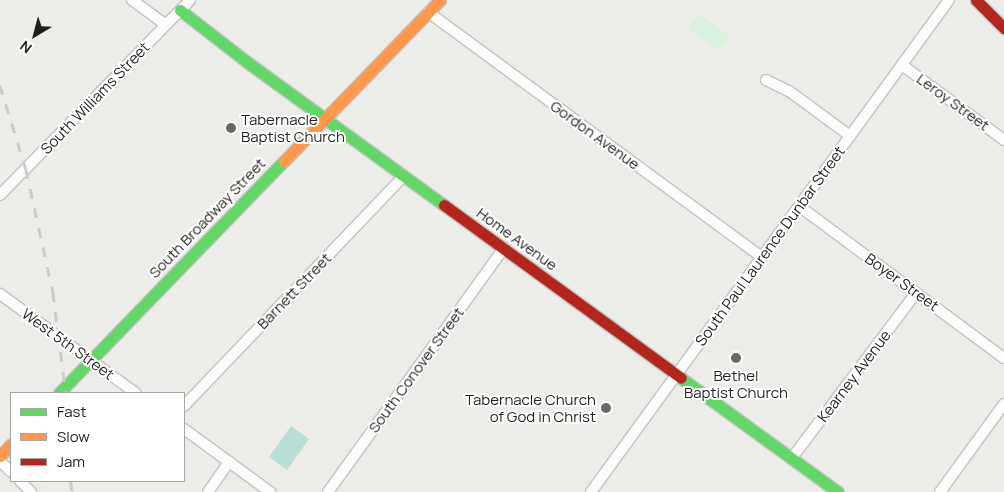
<!DOCTYPE html>
<html>
<head>
<meta charset="utf-8">
<style>
	body { margin:0 }
	#map { position:relative; width:1004px; height:492px; overflow:hidden; background:#ecece8; font-family:Manrope,sans-serif }
	div>[style] { position:absolute }
	.park>* { inset:0; background:#d9f0de }
	.pitch>* { inset:0; background:#b8ded6 }
	.roads { filter:drop-shadow(1px 0 #c2c2c0) drop-shadow(-1px 0 #c2c2c0) drop-shadow(0 1px #c2c2c0) drop-shadow(0 -1px #c2c2c0) }
	.street>* { height:10px; margin:-5px; padding:0 5px; transform-origin:5px; border-radius:5px; background:#fcfcfc }
	.fast>* { height:11px; margin:-5.5px; padding:0 5.5px; transform-origin:5.5px; border-radius:5.5px; background:#63d668 }
	.slow>* { height:11px; margin:-5.5px; padding:0 5.5px; transform-origin:5.5px; border-radius:5.5px; background:#ff974d }
	.jam>* { height:11px; margin:-5.5px; padding:0 5.5px; transform-origin:5.5px; border-radius:5.5px; background:#b3261e }
	.rail>* { height:2.5px; margin-top:-1.25px; transform-origin:0; background:repeating-linear-gradient(90deg,#cbcbca 0 10px,transparent 0 20px) }
	.dots>* { width:14px; height:14px; translate:-50% -50%; box-sizing:border-box; border:2px solid #fff; border-radius:50% }
	span { translate:-50% -50%; white-space:nowrap; text-align:center; line-height:1.15; -webkit-text-stroke:4px #fff; paint-order:stroke }
	.street-label { font-size:15px; color:#1f1f1f }
	.poi-label { font-size:15px; color:#1f1f1f }
	.left { translate:0 -50%; text-align:left }
	.right { translate:-100% -50%; text-align:right }
	.legend { position:absolute; left:10px; top:392px; width:175px; height:90px; box-sizing:border-box; background:#fff; border:1px solid #a5a5a5; margin:0; padding:6px 9px; list-style:none; font-size:15px; color:#1f1f1f }
	.legend li { display:flex; align-items:center; gap:10px; height:25px }
	.legend b { width:25px; border:1px solid #a5a5a5 }
	.north { position:absolute; left:10px; top:10px; width:50px; height:50px; -webkit-text-stroke:4px #fff; paint-order:stroke; rotate:217deg; font-size:14px; font-weight:700; line-height:20px; text-align:center; color:#1f1f1f }
	.north::after { content:''; display:block; margin:auto; width:18px; height:22px; background:#1f1f1f; clip-path:polygon(50% 0,100% 100%,50% 72%,0 100%) }
</style>
</head>
<body>
<div id="map">
	<div class="park">
		<div style="clip-path:polygon(699px 14px,730px 36px,720px 51px,688px 29px)"></div>
	</div>
	<div class="pitch">
		<div style="clip-path:polygon(291px 426px,309px 439px,287px 470px,269px 457px)"></div>
	</div>
	<div class="roads">
		<div class="street">
			<div style="left:132px;top:0;width:42px;rotate:36.3deg"></div>
			<div style="left:428px;top:12px;width:414px;rotate:36.3deg"></div>
			<div style="left:902px;top:65px;width:127px;rotate:36.3deg"></div>
			<div style="left:766px;top:80px;width:25px;rotate:26deg"></div>
			<div style="left:789px;top:91px;width:76px;rotate:36.4deg"></div>
			<div style="left:0;top:195px;width:272px;rotate:-45.7deg"></div>
			<div style="left:799px;top:206px;width:255px;rotate:36.6deg"></div>
			<div style="left:0;top:294px;width:168px;rotate:36.1deg"></div>
			<div style="left:184px;top:406px;width:318px;rotate:-46.3deg"></div>
			<div style="left:184px;top:429px;width:107px;rotate:36.2deg"></div>
			<div style="left:792px;top:458px;width:206px;rotate:-53.1deg"></div>
			<div style="left:0;top:461px;width:16px;rotate:45deg"></div>
			<div style="left:20px;top:481px;width:16px;rotate:45deg"></div>
			<div style="left:208px;top:492px;width:37px;rotate:-55deg"></div>
			<div style="left:328px;top:492px;width:301px;rotate:-54.2deg"></div>
			<div style="left:591px;top:492px;width:608px;rotate:-53.96deg"></div>
			<div style="left:940px;top:492px;width:109px;rotate:-54deg"></div>
		</div>
		<div class="fast">
			<div style="left:180px;top:10px;width:85px;rotate:37.8deg"></div>
			<div style="left:247px;top:62px;width:243px;rotate:36deg"></div>
			<div style="left:681px;top:378px;width:194px;rotate:36deg"></div>
			<div style="left:59px;top:393px;width:323px;rotate:-45.9deg"></div>
		</div>
		<div class="slow">
			<div style="left:284px;top:161px;width:224px;rotate:-45.9deg"></div>
			<div style="left:0;top:456px;width:16px;rotate:-47deg"></div>
		</div>
		<div class="jam">
			<div style="left:976px;top:0;width:40px;rotate:45deg"></div>
			<div style="left:444px;top:205px;width:293px;rotate:36.1deg"></div>
		</div>
	</div>
	<div class="rail">
		<div style="left:0;top:85px;width:88px;rotate:72.8deg"></div>
		<div style="left:26px;top:169px;width:126px;rotate:77.6deg"></div>
		<div style="left:53px;top:292px;width:102px;rotate:82.7deg"></div>
		<div style="left:71px;top:481px;width:11px;rotate:85deg"></div>
	</div>
	<div class="dots">
		<div style="left:231px;top:128px;background:#676765"></div>
		<div style="left:736px;top:358px;background:#676765"></div>
		<div style="left:606px;top:408px;background:#676765"></div>
	</div>
	<div class="street-label">
		<span style="left:95px;top:98px;rotate:-46deg">South Williams Street</span>
		<span style="left:953px;top:102px;rotate:36deg">Leroy Street</span>
		<span style="left:595px;top:135px;rotate:36deg">Gordon Avenue</span>
		<span style="left:207px;top:218px;rotate:-46deg">South Broadway Street</span>
		<span style="left:517px;top:239px;rotate:36deg">Home Avenue</span>
		<span style="left:770px;top:246px;rotate:-54deg">South Paul Laurence Dunbar Street</span>
		<span style="left:902px;top:282px;rotate:36deg">Boyer Street</span>
		<span style="left:294px;top:291px;rotate:-46deg">Barnett Street</span>
		<span style="left:68px;top:344px;rotate:36deg">West 5th Street</span>
		<span style="left:416px;top:370px;rotate:-54deg">South Conover Street</span>
		<span style="left:854px;top:376px;rotate:-53deg">Kearney Avenue</span>
	</div>
	<div class="poi-label">
		<span class="left" style="left:241px;top:128px">Tabernacle<br>Baptist Church</span>
		<span style="left:736px;top:384px">Bethel<br>Baptist Church</span>
		<span class="right" style="left:596px;top:408px">Tabernacle Church<br>of God in Christ</span>
	</div>
	<ul class="legend">
	<li><b style="height:6px;background:#63d668"></b>Fast</li>
	<li><b style="height:6px;background:#ff974d"></b>Slow</li>
	<li><b style="height:6px;background:#b3261e"></b>Jam</li>
	</ul>
	<div class="north">N</div>
</div>
</body>
</html>
